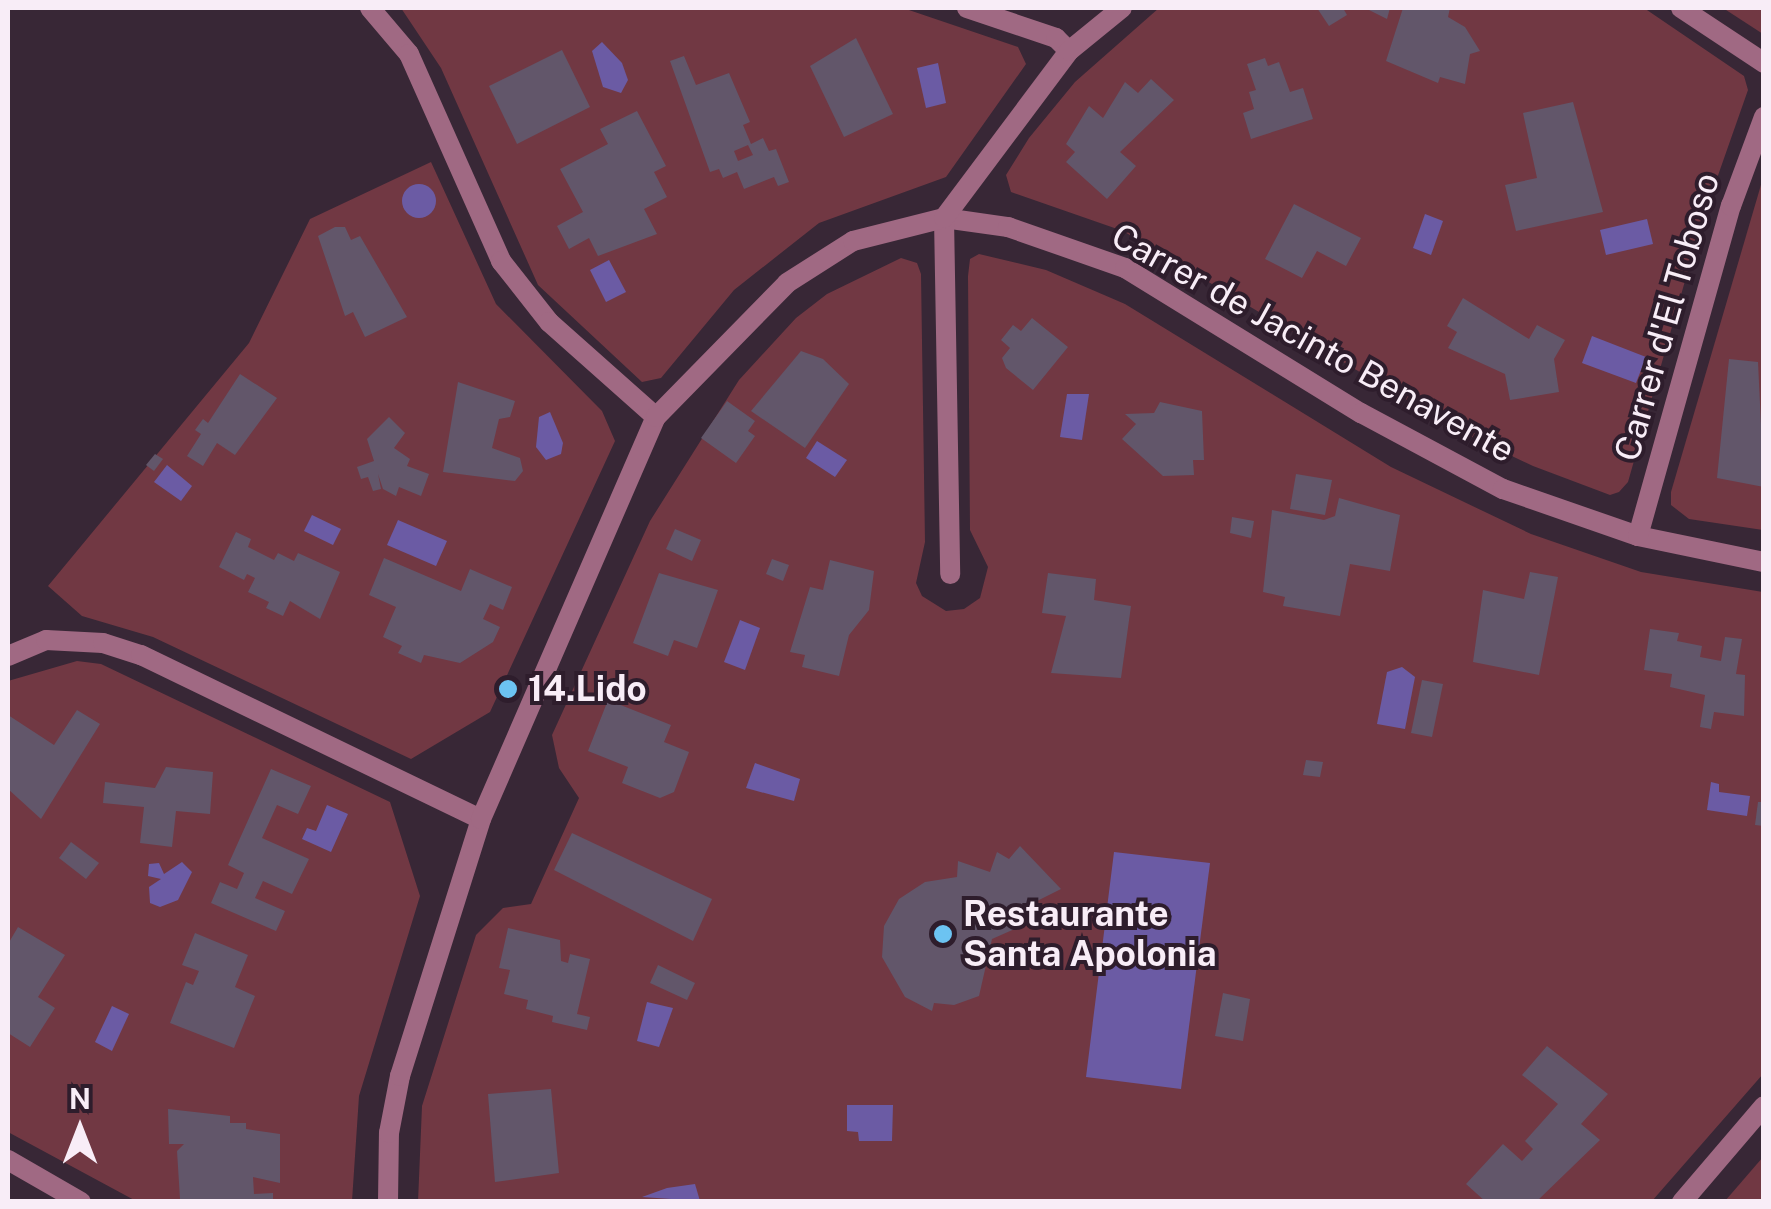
<!DOCTYPE html>
<html>
<head>
<meta charset="utf-8">
<style>
	body { margin:0 }
	#map { position:relative; width:1771px; height:1209px; overflow:hidden; background:#382736; font-family:"Public Sans",sans-serif }
	div>[style] { position:absolute }
	.green>* { inset:0; background:#713843 }
	.water>* { inset:0; background:#6b5ba4 }
	.round { border-radius:50% }
	.building>* { inset:0; background:#62566a }
	.street>* { height:20px; margin:-10px; padding:0 10px; transform-origin:10px; border-radius:10px; background:#a06983 }
	.dots>* { width:28px; height:28px; translate:-50% -50%; box-sizing:border-box; border:5px solid #2e1d2c; border-radius:50% }
	span { translate:-50% -50%; white-space:nowrap; text-align:center; line-height:1.15; -webkit-text-stroke:8px #2e1d2c; paint-order:stroke }
	.street-label { font-size:35px; color:#f8edf7 }
	.poi-label { font-size:35px; color:#f8edf7; font-weight:700 }
	.left { translate:0 -50%; text-align:left }
	.frame { position:absolute; inset:0; border:10px solid #f8edf7; pointer-events:none }
	.north { position:absolute; left:30px; top:1079px; width:100px; height:100px; -webkit-text-stroke:8px #2e1d2c; paint-order:stroke; rotate:0deg; font-size:28px; font-weight:700; line-height:40px; text-align:center; color:#f8edf7 }
	.north::after { content:''; display:block; margin:auto; width:35px; height:45px; background:#f8edf7; clip-path:polygon(50% 0,100% 100%,50% 72%,0 100%) }
</style>
</head>
<body>
<div id="map">
	<div class="green">
		<div style="clip-path:polygon(401px 8px,903px 8px,1018px 47px,1026px 64px,946px 177px,819px 223px,734px 290px,661px 378px,642px 382px,538px 285px,441px 68px)"></div>
		<div style="clip-path:polygon(1159px 8px,1644px 8px,1744px 76px,1748px 90px,1702px 221px,1628px 482px,1619px 492px,1610px 495px,1533px 466px,1457px 430px,1123px 231px,1011px 192px,1006px 175px,1029px 138px,1075px 82px)"></div>
		<div style="clip-path:polygon(1723px 8px,1763px 8px,1763px 34px)"></div>
		<div style="clip-path:polygon(431px 162px,496px 304px,602px 411px,615px 441px,490px 712px,411px 759px,153px 637px,82px 616px,48px 586px,249px 343px,310px 219px)"></div>
		<div style="clip-path:polygon(1763px 178px,1763px 530px,1689px 519px,1671px 505px,1671px 492px)"></div>
		<div style="clip-path:polygon(979px 254px,1046px 270px,1125px 304px,1391px 467px,1531px 534px,1641px 572px,1763px 592px,1763px 1074px,1652px 1201px,418px 1202px,422px 1106px,476px 935px,503px 908px,531px 904px,579px 798px,559px 768px,552px 735px,650px 521px,739px 380px,796px 318px,827px 294px,901px 258px,917px 263px,921px 274px,925px 542px,916px 583px,922px 596px,946px 611px,964px 609px,980px 598px,988px 567px,970px 530px,968px 276px,970px 259px)"></div>
		<div style="clip-path:polygon(77px 661px,101px 664px,390px 802px,420px 896px,359px 1096px,352px 1201px,136px 1201px,8px 1132px,8px 681px)"></div>
		<div style="clip-path:polygon(1763px 1157px,1763px 1201px,1725px 1201px)"></div>
	</div>
	<div class="water">
		<div style="clip-path:polygon(602px 42px,622px 63px,628px 80px,621px 93px,603px 87px,592px 51px)"></div>
		<div style="clip-path:polygon(938px 63px,946px 103px,926px 108px,917px 68px)"></div>
		<div class="round" style="left:402px;top:184px;width:34px;height:34px"></div>
		<div style="clip-path:polygon(1425px 214px,1443px 221px,1431px 255px,1413px 248px)"></div>
		<div style="clip-path:polygon(1647px 219px,1653px 244px,1606px 255px,1600px 230px)"></div>
		<div style="clip-path:polygon(609px 260px,626px 292px,606px 302px,590px 270px)"></div>
		<div style="clip-path:polygon(1592px 336px,1646px 357px,1636px 383px,1582px 363px)"></div>
		<div style="clip-path:polygon(1067px 394px,1089px 394px,1082px 440px,1060px 437px)"></div>
		<div style="clip-path:polygon(550px 412px,563px 443px,561px 454px,546px 460px,536px 447px,539px 417px)"></div>
		<div style="clip-path:polygon(817px 441px,847px 460px,835px 477px,806px 458px)"></div>
		<div style="clip-path:polygon(167px 465px,192px 486px,181px 501px,154px 482px)"></div>
		<div style="clip-path:polygon(312px 515px,341px 529px,333px 545px,304px 531px)"></div>
		<div style="clip-path:polygon(398px 520px,447px 541px,436px 566px,387px 545px)"></div>
		<div style="clip-path:polygon(740px 620px,760px 628px,745px 670px,724px 662px)"></div>
		<div style="clip-path:polygon(1402px 667px,1415px 677px,1405px 729px,1377px 724px,1387px 672px)"></div>
		<div style="clip-path:polygon(755px 763px,800px 779px,794px 801px,746px 788px)"></div>
		<div style="clip-path:polygon(1711px 782px,1719px 784px,1719px 792px,1750px 796px,1747px 816px,1707px 810px)"></div>
		<div style="clip-path:polygon(327px 805px,348px 814px,331px 852px,302px 839px,307px 828px,316px 831px)"></div>
		<div style="clip-path:polygon(1114px 852px,1210px 863px,1181px 1089px,1086px 1077px)"></div>
		<div style="clip-path:polygon(182px 862px,192px 872px,178px 900px,160px 907px,150px 903px,149px 887px,161px 879px,148px 876px,149px 864px,159px 863px,164px 874px)"></div>
		<div style="clip-path:polygon(647px 1002px,673px 1008px,659px 1047px,637px 1041px)"></div>
		<div style="clip-path:polygon(112px 1006px,129px 1014px,112px 1051px,95px 1042px)"></div>
		<div style="clip-path:polygon(847px 1105px,893px 1105px,892px 1141px,859px 1141px,858px 1132px,847px 1131px)"></div>
		<div style="clip-path:polygon(695px 1184px,700px 1201px,642px 1197px,667px 1188px)"></div>
	</div>
	<div class="building">
		<div style="clip-path:polygon(1317px 8px,1343px 8px,1347px 15px,1329px 26px)"></div>
		<div style="clip-path:polygon(1365px 8px,1390px 8px,1387px 19px)"></div>
		<div style="clip-path:polygon(1403px 8px,1450px 8px,1448px 17px,1465px 27px,1480px 51px,1470px 54px,1465px 84px,1440px 77px,1438px 83px,1386px 61px)"></div>
		<div style="clip-path:polygon(856px 38px,893px 114px,844px 137px,810px 66px)"></div>
		<div style="clip-path:polygon(562px 50px,590px 107px,517px 144px,489px 86px)"></div>
		<div style="clip-path:polygon(evenodd,684px 56px,696px 85px,729px 73px,750px 122px,743px 125px,751px 144px,763px 138px,769px 151px,776px 149px,789px 182px,778px 186px,774px 177px,744px 189px,737px 172px,723px 178px,719px 169px,710px 172px,670px 61px,684px 56px,748px 145px,753px 155px,738px 161px,734px 151px,748px 145px)"></div>
		<div style="clip-path:polygon(1265px 58px,1268px 66px,1279px 62px,1290px 92px,1303px 88px,1313px 119px,1251px 139px,1243px 113px,1254px 109px,1249px 92px,1256px 90px,1247px 64px)"></div>
		<div style="clip-path:polygon(1151px 79px,1174px 100px,1120px 152px,1136px 166px,1107px 199px,1066px 162px,1075px 152px,1066px 144px,1089px 106px,1103px 118px,1125px 82px,1138px 93px)"></div>
		<div style="clip-path:polygon(1573px 102px,1603px 212px,1516px 231px,1505px 185px,1537px 178px,1523px 113px)"></div>
		<div style="clip-path:polygon(637px 111px,666px 166px,654px 172px,667px 197px,644px 209px,657px 234px,598px 256px,589px 238px,569px 249px,557px 226px,583px 212px,560px 169px,608px 144px,600px 129px)"></div>
		<div style="clip-path:polygon(1294px 204px,1361px 238px,1346px 266px,1317px 251px,1302px 278px,1265px 259px)"></div>
		<div style="clip-path:polygon(335px 227px,345px 227px,351px 240px,360px 236px,407px 317px,365px 337px,353px 312px,345px 316px,318px 236px)"></div>
		<div style="clip-path:polygon(1463px 298px,1529px 339px,1537px 325px,1565px 340px,1554px 359px,1559px 392px,1510px 400px,1505px 374px,1448px 348px,1457px 332px,1447px 326px)"></div>
		<div style="clip-path:polygon(1032px 318px,1068px 347px,1033px 390px,1006px 368px,1002px 358px,1010px 348px,1001px 340px,1013px 325px,1021px 331px)"></div>
		<div style="clip-path:polygon(801px 351px,823px 359px,849px 384px,805px 448px,751px 411px)"></div>
		<div style="clip-path:polygon(1729px 359px,1758px 362px,1764px 487px,1717px 478px)"></div>
		<div style="clip-path:polygon(240px 374px,277px 398px,235px 455px,217px 443px,203px 466px,187px 456px,201px 434px,195px 430px,203px 419px,208px 423px)"></div>
		<div style="clip-path:polygon(458px 382px,515px 401px,510px 417px,499px 419px,492px 448px,520px 458px,523px 471px,515px 481px,443px 472px)"></div>
		<div style="clip-path:polygon(727px 401px,755px 421px,748px 431px,755px 436px,736px 463px,701px 438px)"></div>
		<div style="clip-path:polygon(1160px 402px,1202px 411px,1204px 460px,1193px 460px,1194px 475px,1163px 476px,1122px 439px,1136px 424px,1125px 414px,1154px 413px)"></div>
		<div style="clip-path:polygon(389px 417px,405px 433px,394px 448px,410px 459px,407px 466px,429px 474px,421px 496px,399px 487px,396px 496px,383px 489px,378px 474px,381px 489px,373px 491px,368px 477px,361px 479px,357px 467px,374px 461px,367px 439px)"></div>
		<div style="clip-path:polygon(155px 454px,163px 459px,154px 471px,146px 465px)"></div>
		<div style="clip-path:polygon(1296px 474px,1332px 480px,1325px 515px,1290px 509px)"></div>
		<div style="clip-path:polygon(1339px 498px,1400px 515px,1390px 571px,1350px 564px,1340px 616px,1283px 606px,1285px 597px,1263px 592px,1272px 510px,1324px 520px,1335px 516px)"></div>
		<div style="clip-path:polygon(1232px 517px,1254px 521px,1251px 538px,1230px 533px)"></div>
		<div style="clip-path:polygon(675px 529px,701px 540px,692px 561px,666px 549px)"></div>
		<div style="clip-path:polygon(236px 532px,251px 539px,248px 547px,274px 560px,278px 553px,294px 561px,298px 553px,340px 572px,320px 619px,290px 601px,283px 616px,266px 608px,269px 602px,248px 592px,255px 578px,247px 574px,244px 580px,219px 567px)"></div>
		<div style="clip-path:polygon(384px 558px,461px 591px,470px 569px,512px 587px,503px 610px,490px 604px,483px 619px,500px 627px,493px 642px,460px 663px,424px 655px,421px 663px,398px 653px,402px 646px,383px 637px,396px 607px,369px 595px)"></div>
		<div style="clip-path:polygon(772px 559px,789px 565px,783px 581px,766px 574px)"></div>
		<div style="clip-path:polygon(830px 560px,874px 571px,869px 610px,849px 635px,839px 676px,802px 667px,805px 655px,790px 652px,810px 587px,823px 590px)"></div>
		<div style="clip-path:polygon(1530px 572px,1558px 577px,1539px 675px,1473px 662px,1483px 590px,1524px 599px)"></div>
		<div style="clip-path:polygon(659px 573px,718px 590px,697px 648px,674px 640px,668px 656px,633px 643px)"></div>
		<div style="clip-path:polygon(1048px 573px,1096px 579px,1094px 600px,1131px 606px,1121px 678px,1051px 673px,1066px 616px,1042px 613px)"></div>
		<div style="clip-path:polygon(1650px 629px,1679px 633px,1677px 641px,1702px 646px,1700px 657px,1721px 661px,1725px 637px,1742px 639px,1736px 674px,1745px 675px,1744px 716px,1714px 712px,1711px 729px,1700px 727px,1705px 695px,1670px 687px,1672px 674px,1644px 670px)"></div>
		<div style="clip-path:polygon(1422px 680px,1443px 684px,1432px 737px,1411px 733px)"></div>
		<div style="clip-path:polygon(608px 700px,671px 725px,664px 742px,689px 752px,674px 792px,660px 798px,622px 783px,628px 767px,588px 751px)"></div>
		<div style="clip-path:polygon(77px 710px,100px 724px,41px 819px,8px 789px,8px 715px,54px 745px)"></div>
		<div style="clip-path:polygon(1306px 760px,1323px 762px,1320px 777px,1303px 775px)"></div>
		<div style="clip-path:polygon(166px 767px,213px 772px,210px 814px,176px 811px,172px 847px,140px 843px,144px 807px,103px 803px,105px 782px,155px 788px)"></div>
		<div style="clip-path:polygon(271px 769px,311px 786px,298px 814px,277px 805px,262px 838px,309px 859px,292px 894px,263px 881px,255px 898px,285px 911px,276px 931px,211px 903px,220px 882px,237px 889px,244px 873px,228px 865px)"></div>
		<div style="clip-path:polygon(1758px 802px,1764px 802px,1764px 826px,1755px 825px)"></div>
		<div style="clip-path:polygon(572px 833px,712px 899px,693px 941px,554px 870px)"></div>
		<div style="clip-path:polygon(71px 842px,99px 863px,86px 879px,59px 858px)"></div>
		<div style="clip-path:polygon(1020px 846px,1061px 889px,1013px 913px,1019px 927px,992px 939px,979px 996px,954px 1005px,934px 1003px,932px 1011px,905px 997px,882px 957px,884px 926px,899px 899px,925px 882px,957px 877px,958px 861px,990px 872px,997px 852px,1009px 859px)"></div>
		<div style="clip-path:polygon(18px 927px,65px 955px,38px 997px,55px 1008px,30px 1047px,8px 1033px,8px 944px)"></div>
		<div style="clip-path:polygon(508px 928px,560px 940px,561px 961px,568px 963px,570px 954px,590px 959px,577px 1014px,590px 1017px,587px 1030px,552px 1022px,553px 1016px,526px 1009px,528px 1000px,504px 994px,510px 970px,499px 968px)"></div>
		<div style="clip-path:polygon(195px 933px,248px 955px,235px 987px,255px 996px,234px 1048px,170px 1023px,186px 982px,193px 985px,199px 971px,182px 965px)"></div>
		<div style="clip-path:polygon(658px 965px,695px 983px,687px 1000px,650px 983px)"></div>
		<div style="clip-path:polygon(1223px 993px,1250px 999px,1243px 1041px,1215px 1036px)"></div>
		<div style="clip-path:polygon(1547px 1046px,1608px 1094px,1581px 1124px,1600px 1140px,1536px 1202px,1486px 1202px,1466px 1184px,1503px 1144px,1522px 1161px,1533px 1149px,1525px 1141px,1558px 1104px,1522px 1075px)"></div>
		<div style="clip-path:polygon(551px 1089px,559px 1173px,495px 1182px,488px 1094px)"></div>
		<div style="clip-path:polygon(168px 1109px,230px 1116px,230px 1123px,246px 1123px,246px 1129px,280px 1134px,280px 1183px,253px 1177px,254px 1194px,273px 1193px,273px 1202px,180px 1199px,177px 1151px,184px 1144px,169px 1144px)"></div>
	</div>
	<div class="street">
		<div style="left:370px;top:8px;width:60px;rotate:49.7deg"></div>
		<div style="left:409px;top:54px;width:227px;rotate:66deg"></div>
		<div style="left:501px;top:261px;width:78px;rotate:51.8deg"></div>
		<div style="left:549px;top:322px;width:143px;rotate:41.6deg"></div>
		<div style="left:967px;top:8px;width:94px;rotate:18.6deg"></div>
		<div style="left:1056px;top:38px;width:18px;rotate:45deg"></div>
		<div style="left:1681px;top:8px;width:100px;rotate:33.5deg"></div>
		<div style="left:944px;top:218px;width:65px;rotate:8deg"></div>
		<div style="left:1008px;top:227px;width:124px;rotate:19.3deg"></div>
		<div style="left:1125px;top:268px;width:277px;rotate:31.6deg"></div>
		<div style="left:1361px;top:413px;width:161px;rotate:28.2deg"></div>
		<div style="left:1503px;top:489px;width:143px;rotate:19.2deg"></div>
		<div style="left:1638px;top:536px;width:129px;rotate:11.7deg"></div>
		<div style="left:944px;top:218px;width:356px;rotate:89deg"></div>
		<div style="left:1638px;top:536px;width:343px;rotate:-74.3deg"></div>
		<div style="left:1731px;top:206px;width:95px;rotate:-69.7deg"></div>
		<div style="left:8px;top:656px;width:41px;rotate:-22.8deg"></div>
		<div style="left:46px;top:640px;width:57px;rotate:3deg"></div>
		<div style="left:103px;top:643px;width:40px;rotate:18deg"></div>
		<div style="left:141px;top:655px;width:377px;rotate:25.8deg"></div>
		<div style="left:8px;top:1160px;width:84px;rotate:29.9deg"></div>
		<div style="left:388px;top:1202px;width:69px;rotate:-89.2deg"></div>
		<div style="left:389px;top:1133px;width:58px;rotate:-79.1deg"></div>
		<div style="left:400px;top:1076px;width:269px;rotate:-72.5deg"></div>
		<div style="left:481px;top:819px;width:438px;rotate:-66.5deg"></div>
		<div style="left:656px;top:417px;width:187px;rotate:-45.6deg"></div>
		<div style="left:787px;top:283px;width:78px;rotate:-32.5deg"></div>
		<div style="left:853px;top:241px;width:94px;rotate:-14.2deg"></div>
		<div style="left:944px;top:218px;width:209px;rotate:-53.2deg"></div>
		<div style="left:1069px;top:51px;width:68px;rotate:-39.1deg"></div>
		<div style="left:1682px;top:1202px;width:126px;rotate:-49.5deg"></div>
	</div>
	<div class="dots">
		<div style="left:508px;top:689px;background:#6cc3f2"></div>
		<div style="left:943px;top:934px;background:#6cc3f2"></div>
	</div>
	<div class="street-label">
		<span style="left:1667px;top:317px;rotate:-74deg">Carrer d'El Toboso</span>
		<span style="left:1313px;top:343px;rotate:29deg">Carrer de Jacinto Benavente</span>
	</div>
	<div class="poi-label">
		<span class="left" style="left:528px;top:689px">14.Lido</span>
		<span class="left" style="left:963px;top:934px">Restaurante<br>Santa Apolonia</span>
	</div>
	<div class="frame"></div>
	<div class="north">N</div>
</div>
</body>
</html>
